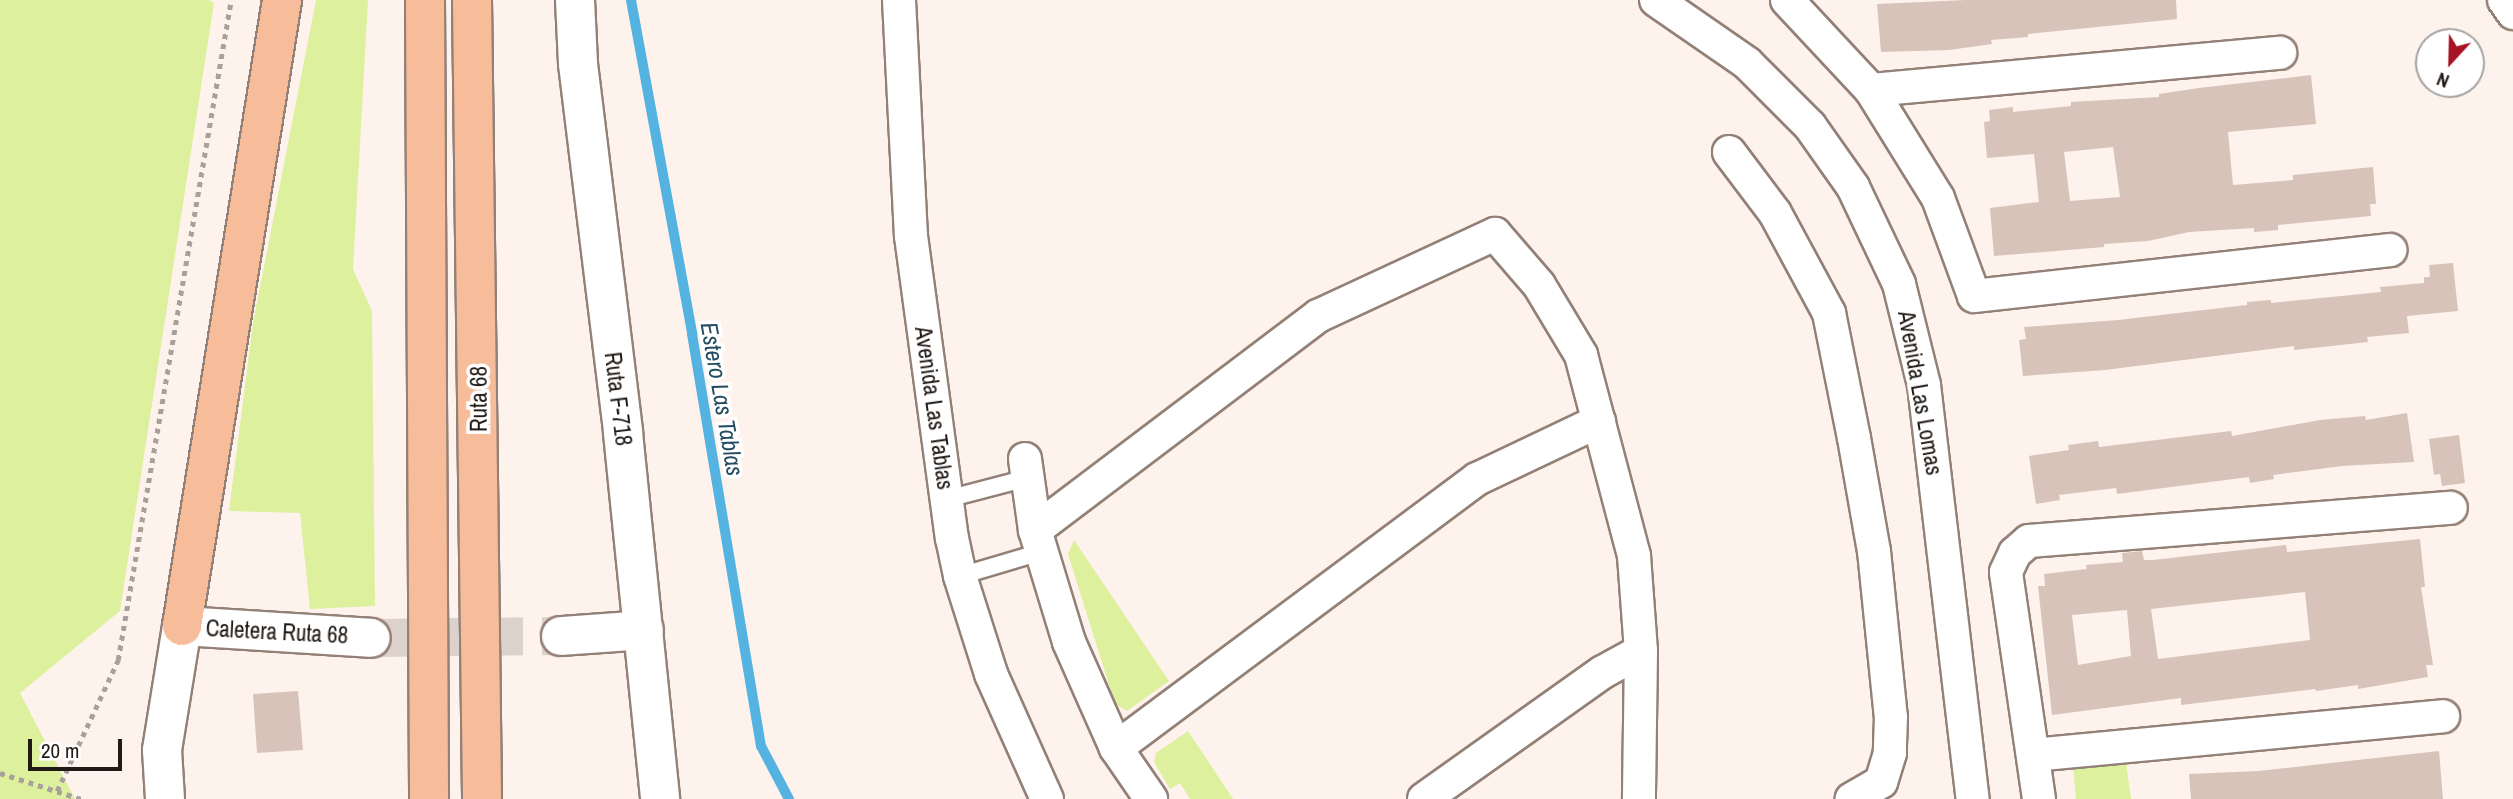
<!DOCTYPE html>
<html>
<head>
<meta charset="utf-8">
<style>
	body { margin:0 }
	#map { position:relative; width:2513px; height:799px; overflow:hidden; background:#fef2ec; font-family:"Archivo Narrow",sans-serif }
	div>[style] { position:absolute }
	.green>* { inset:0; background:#ddf09d }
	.stream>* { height:10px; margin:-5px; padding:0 5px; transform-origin:5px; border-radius:5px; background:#54b3e1 }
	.building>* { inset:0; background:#d7c3b9 }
	.tertiary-tunnel>* { height:38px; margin-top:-19px; transform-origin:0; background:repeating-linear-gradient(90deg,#ddd1cc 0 38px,transparent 0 57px) }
	.path>* { height:4.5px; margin-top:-2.25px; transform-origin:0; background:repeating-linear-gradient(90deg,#aaa09b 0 5px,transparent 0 10px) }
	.roads { filter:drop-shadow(2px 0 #938077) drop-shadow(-2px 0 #938077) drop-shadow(0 2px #938077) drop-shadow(0 -2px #938077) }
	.service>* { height:16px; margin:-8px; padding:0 8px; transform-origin:8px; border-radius:8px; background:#fff }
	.minor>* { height:32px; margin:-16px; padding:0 16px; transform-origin:16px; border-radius:16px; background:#fff }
	.tertiary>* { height:38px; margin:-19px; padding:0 19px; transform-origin:19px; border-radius:19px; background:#fff }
	.motorway>* { height:38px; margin:-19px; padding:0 19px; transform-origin:19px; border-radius:19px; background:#f7bc99 }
	span { translate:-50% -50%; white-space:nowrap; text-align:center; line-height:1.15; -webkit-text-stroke:7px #fff; paint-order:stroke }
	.street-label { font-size:23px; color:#201915 }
	.water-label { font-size:24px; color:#244c61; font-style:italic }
	.north { position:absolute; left:2415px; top:28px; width:70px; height:70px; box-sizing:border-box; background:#fff; border:2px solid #a6a3a1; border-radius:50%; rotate:202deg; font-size:19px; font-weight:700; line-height:28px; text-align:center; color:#201915 }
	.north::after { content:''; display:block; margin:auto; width:24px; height:32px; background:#a81224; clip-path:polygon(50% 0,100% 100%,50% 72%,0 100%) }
	.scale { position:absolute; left:28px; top:739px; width:94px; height:32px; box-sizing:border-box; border:4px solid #201915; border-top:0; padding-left:9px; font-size:21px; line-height:24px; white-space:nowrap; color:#201915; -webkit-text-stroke:5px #fff; paint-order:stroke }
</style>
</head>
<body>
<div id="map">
	<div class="green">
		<div style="clip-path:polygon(0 0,209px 0,214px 3px,120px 611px,20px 693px,75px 799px,0 799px)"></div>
		<div style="clip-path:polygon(316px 0,368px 0,353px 269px,372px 311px,375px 606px,310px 609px,300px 513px,229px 511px,253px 323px)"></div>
		<div style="clip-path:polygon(1074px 540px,1169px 681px,1127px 711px,1115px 704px,1068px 554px)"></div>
		<div style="clip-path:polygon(1188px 731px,1233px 799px,1190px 799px,1180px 783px,1170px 789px,1154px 762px,1156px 753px)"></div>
		<div style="clip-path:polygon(2126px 762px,2131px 799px,2076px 799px,2073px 766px)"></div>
	</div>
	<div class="stream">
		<div style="left:631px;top:0;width:340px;rotate:79.6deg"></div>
		<div style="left:692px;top:334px;width:418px;rotate:80.5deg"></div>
		<div style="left:761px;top:746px;width:60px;rotate:62.2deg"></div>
	</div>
	<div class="building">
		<div style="clip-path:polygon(1966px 0,2176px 0,2177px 19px,2028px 34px,2028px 37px,1991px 40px,1992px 44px,1949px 50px,1881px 52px,1877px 4px)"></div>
		<div style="clip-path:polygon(evenodd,2311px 75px,2316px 124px,2228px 132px,2233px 185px,2293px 180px,2293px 175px,2373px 167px,2376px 204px,2370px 204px,2371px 216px,2278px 225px,2278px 230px,2254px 232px,2254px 228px,2189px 232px,2148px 241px,2104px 244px,2104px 247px,1994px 256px,1990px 208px,2039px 202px,2034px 154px,1987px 158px,1984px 122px,1990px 121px,1989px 110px,2013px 107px,2013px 112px,2071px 106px,2071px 102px,2159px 97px,2159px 94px,2199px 88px,2311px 75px,2113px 147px,2120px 197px,2070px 201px,2064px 152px,2113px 147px)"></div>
		<div style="clip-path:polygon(2453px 263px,2458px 311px,2407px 316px,2409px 333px,2367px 337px,2368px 342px,2294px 350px,2294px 346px,2105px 370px,2023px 376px,2019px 340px,2026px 339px,2024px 327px,2118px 320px,2247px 305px,2247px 302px,2271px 300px,2271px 303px,2381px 292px,2380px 287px,2424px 283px,2424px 277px,2430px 277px,2429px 265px)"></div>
		<div style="clip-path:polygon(2407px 413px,2414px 462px,2342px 466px,2273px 475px,2274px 479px,2250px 483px,2249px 477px,2117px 494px,2116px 488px,2059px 495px,2060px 500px,2036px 504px,2029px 456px,2069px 450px,2068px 445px,2098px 441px,2099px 447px,2231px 431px,2232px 436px,2320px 420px,2365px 416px,2366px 420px)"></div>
		<div style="clip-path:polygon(2459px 435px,2465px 483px,2442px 486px,2440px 474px,2434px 475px,2429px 439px)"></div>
		<div style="clip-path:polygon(evenodd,2420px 539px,2425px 587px,2421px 587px,2433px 665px,2426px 665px,2428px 677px,2358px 689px,2358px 685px,2316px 691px,2315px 689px,2181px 705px,2181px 698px,2052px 715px,2038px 586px,2045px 586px,2044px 574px,2087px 569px,2086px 565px,2123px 562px,2122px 553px,2142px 551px,2144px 560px,2153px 560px,2286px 545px,2287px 552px,2420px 539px,2305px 592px,2310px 640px,2158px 659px,2151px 609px,2305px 592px,2420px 539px,2127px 610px,2131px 656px,2078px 665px,2072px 615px,2127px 610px)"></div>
		<div style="clip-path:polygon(298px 691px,303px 750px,257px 753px,253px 694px)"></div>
		<div style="clip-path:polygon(2439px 751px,2443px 799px,2191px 799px,2189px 774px,2258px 771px)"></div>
	</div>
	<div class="tertiary-tunnel">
		<div style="left:371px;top:638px;width:190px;rotate:-0.6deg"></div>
	</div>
	<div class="path">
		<div style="left:0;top:773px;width:85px;rotate:17.8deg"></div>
		<div style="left:57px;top:791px;width:145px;rotate:-65deg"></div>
		<div style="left:118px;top:660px;width:670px;rotate:-80.28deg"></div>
	</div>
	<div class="roads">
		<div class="service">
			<div style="left:947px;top:499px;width:83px;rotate:-14.7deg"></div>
			<div style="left:960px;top:576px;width:84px;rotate:-16.5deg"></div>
		</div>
		<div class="minor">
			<div style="left:899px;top:0;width:236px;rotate:87.1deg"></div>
			<div style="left:911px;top:236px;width:305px;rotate:82.3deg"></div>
			<div style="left:952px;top:538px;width:39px;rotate:78deg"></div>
			<div style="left:960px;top:576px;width:103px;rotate:72.4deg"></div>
			<div style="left:991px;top:674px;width:137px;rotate:65.9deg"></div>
			<div style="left:1656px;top:0;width:111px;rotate:34.7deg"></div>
			<div style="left:1747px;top:63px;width:89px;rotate:45deg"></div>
			<div style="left:1810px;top:126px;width:75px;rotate:54.8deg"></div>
			<div style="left:1853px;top:187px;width:107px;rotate:64.6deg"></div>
			<div style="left:1899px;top:284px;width:104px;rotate:76.1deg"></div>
			<div style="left:1924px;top:385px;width:417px;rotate:83.3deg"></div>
			<div style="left:1787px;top:0;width:123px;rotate:47deg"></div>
			<div style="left:1871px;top:90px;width:127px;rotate:58.2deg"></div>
			<div style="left:1938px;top:198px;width:104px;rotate:69.8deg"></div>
			<div style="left:1974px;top:296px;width:419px;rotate:-6.3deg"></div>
			<div style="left:2504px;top:0;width:16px;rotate:55deg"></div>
			<div style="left:1871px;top:90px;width:411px;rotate:-5.2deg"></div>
			<div style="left:1729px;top:152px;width:76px;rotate:53deg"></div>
			<div style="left:1775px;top:213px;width:114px;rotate:61.6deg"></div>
			<div style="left:1829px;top:313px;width:127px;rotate:78.7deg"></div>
			<div style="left:1854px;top:438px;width:115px;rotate:80deg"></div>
			<div style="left:1874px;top:551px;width:167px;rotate:84.2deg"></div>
			<div style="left:1891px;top:717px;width:36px;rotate:92deg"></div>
			<div style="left:1890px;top:753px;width:30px;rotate:107deg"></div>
			<div style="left:1881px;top:782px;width:34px;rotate:150deg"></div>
			<div style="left:1025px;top:459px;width:72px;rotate:82deg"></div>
			<div style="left:1035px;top:530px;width:117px;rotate:73.1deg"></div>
			<div style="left:1069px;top:642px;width:116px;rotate:66.1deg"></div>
			<div style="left:1116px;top:748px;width:62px;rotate:55.5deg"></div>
			<div style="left:1035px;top:530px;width:355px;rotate:-37.1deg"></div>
			<div style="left:1318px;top:316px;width:195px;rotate:-24.9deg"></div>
			<div style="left:1495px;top:234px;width:67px;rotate:49.2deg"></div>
			<div style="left:1539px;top:285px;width:82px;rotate:59deg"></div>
			<div style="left:1581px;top:355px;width:208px;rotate:75.2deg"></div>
			<div style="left:1634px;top:556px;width:95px;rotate:85.8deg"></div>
			<div style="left:1641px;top:651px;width:148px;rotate:90.8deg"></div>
			<div style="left:1116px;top:748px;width:450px;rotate:-36.7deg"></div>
			<div style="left:1477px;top:479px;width:135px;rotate:-25.4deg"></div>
			<div style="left:2033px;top:755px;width:412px;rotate:-5.4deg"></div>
			<div style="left:1424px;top:799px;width:219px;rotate:-35.4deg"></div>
			<div style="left:1603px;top:672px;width:43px;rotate:-28.9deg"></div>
			<div style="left:2039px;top:799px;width:229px;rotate:-98.3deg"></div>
			<div style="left:2006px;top:572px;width:21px;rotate:-65deg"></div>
			<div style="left:2015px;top:553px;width:18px;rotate:-41deg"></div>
			<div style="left:2029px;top:541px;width:423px;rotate:-4.5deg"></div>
		</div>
		<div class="tertiary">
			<div style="left:575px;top:0;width:64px;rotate:87.3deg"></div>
			<div style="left:578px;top:64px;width:372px;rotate:83deg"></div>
			<div style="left:623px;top:433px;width:368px;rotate:84.2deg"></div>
			<div style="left:561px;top:636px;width:83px;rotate:-4.1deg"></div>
			<div style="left:165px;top:799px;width:49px;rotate:-93.5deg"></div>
			<div style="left:162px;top:750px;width:126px;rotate:-80.8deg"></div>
			<div style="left:182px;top:626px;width:189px;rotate:3.6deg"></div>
		</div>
		<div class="motorway">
			<div style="left:425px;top:0;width:799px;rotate:89.71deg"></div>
			<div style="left:472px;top:0;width:799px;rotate:89.28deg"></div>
			<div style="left:182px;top:626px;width:634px;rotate:-80.92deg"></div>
		</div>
	</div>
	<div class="street-label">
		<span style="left:1920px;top:393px;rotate:80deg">Avenida Las Lomas</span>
		<span style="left:479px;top:399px;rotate:-90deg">Ruta 68</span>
		<span style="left:618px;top:399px;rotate:83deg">Ruta F-718</span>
		<span style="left:934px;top:408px;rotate:82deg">Avenida Las Tablas</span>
		<span style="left:277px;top:632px;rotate:3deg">Caletera Ruta 68</span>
	</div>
	<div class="water-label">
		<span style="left:722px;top:399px;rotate:80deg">Estero Las Tablas</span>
	</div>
	<div class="north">N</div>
	<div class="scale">20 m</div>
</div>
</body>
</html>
